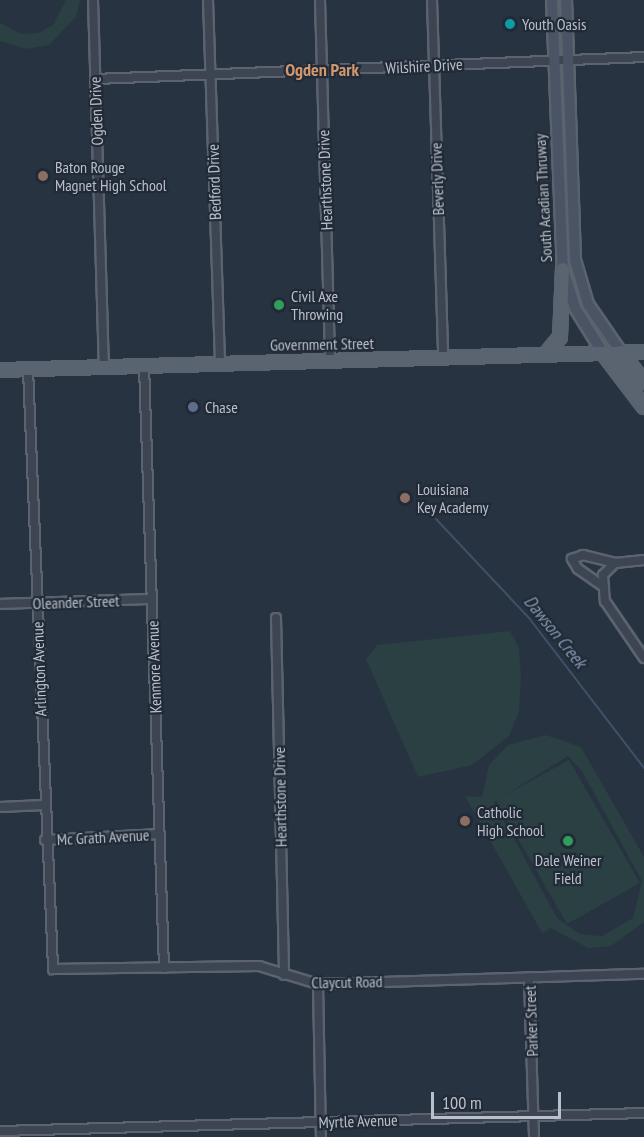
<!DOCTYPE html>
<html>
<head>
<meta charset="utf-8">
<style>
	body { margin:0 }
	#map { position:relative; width:644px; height:1137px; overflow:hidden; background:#283341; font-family:"PT Sans Narrow",sans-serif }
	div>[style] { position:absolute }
	.green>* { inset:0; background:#2a4042 }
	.stream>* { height:2px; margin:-1px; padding:0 1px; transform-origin:1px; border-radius:1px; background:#3f5169 }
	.roads { filter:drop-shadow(2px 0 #5a636e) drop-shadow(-2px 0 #5a636e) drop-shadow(0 2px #5a636e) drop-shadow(0 -2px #5a636e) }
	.minor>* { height:8px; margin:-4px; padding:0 4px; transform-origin:4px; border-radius:4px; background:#3c4551 }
	.secondary>* { height:10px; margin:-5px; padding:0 5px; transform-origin:5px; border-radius:5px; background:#4a5464 }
	.primary>* { height:12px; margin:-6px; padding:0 6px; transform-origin:6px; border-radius:6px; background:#5a6471 }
	.dots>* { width:16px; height:16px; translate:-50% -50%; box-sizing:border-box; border:3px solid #212a36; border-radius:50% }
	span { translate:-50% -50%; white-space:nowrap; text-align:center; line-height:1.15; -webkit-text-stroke:4.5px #212a36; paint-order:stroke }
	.poi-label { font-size:16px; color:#b9c0cb }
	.left { translate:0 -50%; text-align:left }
	.street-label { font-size:16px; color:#b9c0cb }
	.neighbourhood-label { font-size:18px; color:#d2986d; font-weight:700 }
	.water-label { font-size:18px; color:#8297b1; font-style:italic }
	.scale { position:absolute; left:431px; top:1092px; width:130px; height:27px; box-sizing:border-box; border:3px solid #b9c0cb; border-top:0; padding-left:8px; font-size:18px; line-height:21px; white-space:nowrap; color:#b9c0cb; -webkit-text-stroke:4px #212a36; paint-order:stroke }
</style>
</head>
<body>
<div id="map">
	<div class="green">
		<div style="clip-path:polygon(66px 0,80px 0,76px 17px,49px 45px,26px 49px,0 41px,0 23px,21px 34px,38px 33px,53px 25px)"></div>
		<div style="clip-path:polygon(510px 631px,519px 648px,521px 679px,519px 711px,509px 736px,472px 765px,418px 777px,366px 659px,377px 645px)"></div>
		<div style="clip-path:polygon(evenodd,546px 735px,581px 747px,644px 857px,644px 922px,611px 946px,588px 948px,551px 928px,542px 933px,465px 796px,482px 797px,489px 765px,508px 745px,546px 735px,568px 756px,582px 771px,642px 881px,633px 918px,602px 936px,580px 934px,557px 918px,494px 802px,568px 756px)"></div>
		<div style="clip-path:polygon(569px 760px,640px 883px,567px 924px,496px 800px)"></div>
	</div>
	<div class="stream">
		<div style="left:436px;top:519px;width:136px;rotate:46.8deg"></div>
		<div style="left:529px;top:618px;width:189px;rotate:52.5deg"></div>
	</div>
	<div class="roads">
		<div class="minor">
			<div style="left:93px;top:0;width:367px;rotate:88.3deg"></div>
			<div style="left:208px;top:0;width:363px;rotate:88.1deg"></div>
			<div style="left:320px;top:0;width:361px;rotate:88.4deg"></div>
			<div style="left:432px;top:0;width:358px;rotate:88.2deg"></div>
			<div style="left:95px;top:79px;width:549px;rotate:-2.29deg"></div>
			<div style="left:144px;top:365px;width:603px;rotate:88.1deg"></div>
			<div style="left:28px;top:369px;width:601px;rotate:87.61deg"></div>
			<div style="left:53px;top:969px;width:206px;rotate:-0.8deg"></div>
			<div style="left:259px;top:966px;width:62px;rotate:17deg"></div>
			<div style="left:318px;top:984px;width:326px;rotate:-1.8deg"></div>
			<div style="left:644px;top:560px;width:29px;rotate:174deg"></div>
			<div style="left:615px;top:563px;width:17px;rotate:135deg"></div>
			<div style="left:603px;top:575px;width:26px;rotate:86deg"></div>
			<div style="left:605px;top:601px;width:69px;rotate:55.6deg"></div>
			<div style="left:604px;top:587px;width:32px;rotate:-145deg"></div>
			<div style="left:578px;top:569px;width:12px;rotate:-121deg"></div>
			<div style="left:572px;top:559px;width:12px;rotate:-20deg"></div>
			<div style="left:583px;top:555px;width:33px;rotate:14deg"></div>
			<div style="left:0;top:604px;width:152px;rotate:-1.9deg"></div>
			<div style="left:276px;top:618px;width:357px;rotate:88.7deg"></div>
			<div style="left:0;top:807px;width:44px;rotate:-2.6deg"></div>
			<div style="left:45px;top:840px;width:115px;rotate:-3deg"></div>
			<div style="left:529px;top:977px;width:160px;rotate:88.2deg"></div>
			<div style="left:318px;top:984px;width:153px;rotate:88.9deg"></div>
			<div style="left:0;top:1131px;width:644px;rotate:-1.6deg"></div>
		</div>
		<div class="secondary">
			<div style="left:552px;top:0;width:269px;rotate:87.7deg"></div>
			<div style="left:563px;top:269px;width:41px;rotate:72.9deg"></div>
			<div style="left:575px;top:308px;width:53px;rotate:58.1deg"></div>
			<div style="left:566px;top:0;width:260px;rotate:88deg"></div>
			<div style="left:575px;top:260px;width:46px;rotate:73.5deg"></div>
			<div style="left:588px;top:304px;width:58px;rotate:55.5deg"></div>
		</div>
		<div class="primary">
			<div style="left:621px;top:352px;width:38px;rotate:53deg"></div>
			<div style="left:603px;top:353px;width:68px;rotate:52.8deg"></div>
			<div style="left:545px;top:355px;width:23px;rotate:-50deg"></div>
			<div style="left:560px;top:337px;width:68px;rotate:-87.5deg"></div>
			<div style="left:0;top:370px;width:644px;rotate:-1.6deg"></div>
		</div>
	</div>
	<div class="dots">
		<div style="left:510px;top:24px;background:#0f9aa8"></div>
		<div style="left:43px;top:176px;background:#8d6e63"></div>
		<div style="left:279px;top:305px;background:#2e9e5b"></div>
		<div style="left:193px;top:407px;background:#5c6f8a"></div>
		<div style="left:405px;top:498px;background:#8d6e63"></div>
		<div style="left:465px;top:821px;background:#8d6e63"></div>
		<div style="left:568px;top:841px;background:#2e9e5b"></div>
	</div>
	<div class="poi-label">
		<span class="left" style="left:522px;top:24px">Youth Oasis</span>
		<span class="left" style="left:55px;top:176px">Baton Rouge<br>Magnet High School</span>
		<span class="left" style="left:291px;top:305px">Civil Axe<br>Throwing</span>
		<span class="left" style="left:205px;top:407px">Chase</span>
		<span class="left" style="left:417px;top:498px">Louisiana<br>Key Academy</span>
		<span class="left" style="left:477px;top:821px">Catholic<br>High School</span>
		<span style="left:568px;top:869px">Dale Weiner<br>Field</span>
	</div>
	<div class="street-label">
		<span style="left:424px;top:66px;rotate:-3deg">Wilshire Drive</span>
		<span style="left:96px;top:111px;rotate:-92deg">Ogden Drive</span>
		<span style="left:437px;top:179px;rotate:-92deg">Beverly Drive</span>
		<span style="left:325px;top:180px;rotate:-92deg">Hearthstone Drive</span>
		<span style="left:214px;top:182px;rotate:-92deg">Bedford Drive</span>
		<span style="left:543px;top:198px;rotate:-93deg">South Acadian Thruway</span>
		<span style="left:322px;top:344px;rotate:-1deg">Government Street</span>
		<span style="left:76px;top:602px;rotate:-2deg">Oleander Street</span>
		<span style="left:154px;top:667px;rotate:-92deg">Kenmore Avenue</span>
		<span style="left:39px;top:669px;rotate:-92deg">Arlington Avenue</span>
		<span style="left:280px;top:797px;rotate:-91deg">Hearthstone Drive</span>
		<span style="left:103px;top:837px;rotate:-3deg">Mc Grath Avenue</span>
		<span style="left:347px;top:982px;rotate:-1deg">Claycut Road</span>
		<span style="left:531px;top:1021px;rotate:-92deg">Parker Street</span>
		<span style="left:358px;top:1121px;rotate:-2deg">Myrtle Avenue</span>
	</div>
	<div class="neighbourhood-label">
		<span style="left:322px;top:70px">Ogden Park</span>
	</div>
	<div class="water-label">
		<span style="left:555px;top:632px;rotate:51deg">Dawson Creek</span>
	</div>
	<div class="scale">100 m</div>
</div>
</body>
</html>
